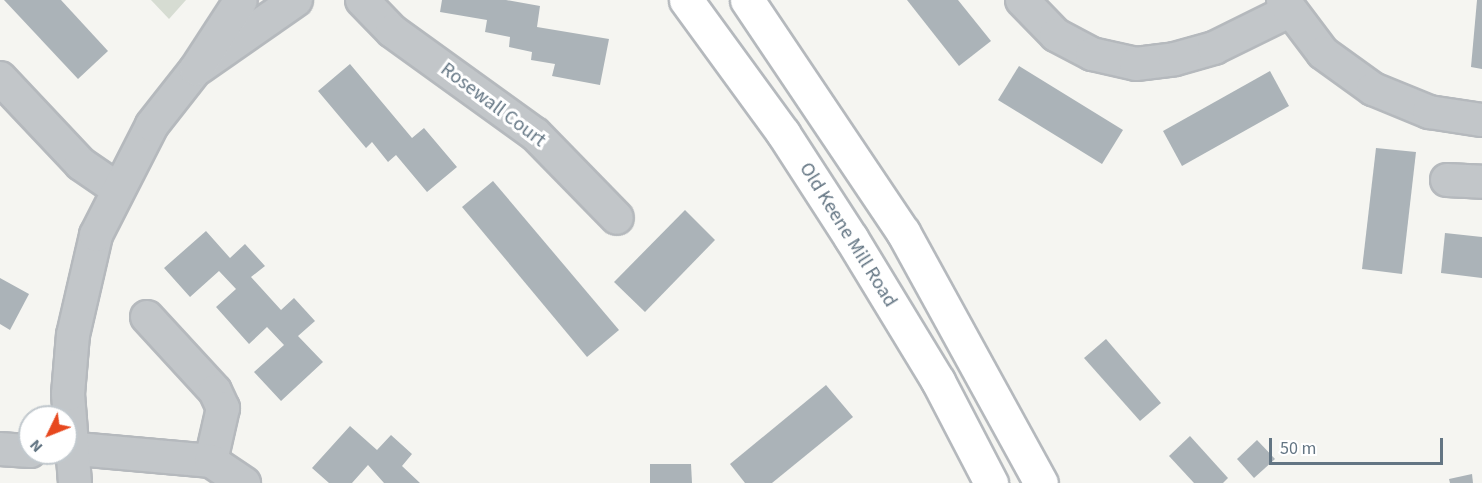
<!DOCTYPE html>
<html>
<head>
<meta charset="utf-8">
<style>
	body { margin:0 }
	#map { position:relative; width:1482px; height:483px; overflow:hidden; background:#f5f5f1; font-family:"Source Sans 3",sans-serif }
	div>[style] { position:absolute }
	.green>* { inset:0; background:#d6dcd2 }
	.building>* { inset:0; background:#abb3b8 }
	.roads { filter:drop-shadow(2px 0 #b5b9bd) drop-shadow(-2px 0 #b5b9bd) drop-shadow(0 2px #b5b9bd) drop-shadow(0 -2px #b5b9bd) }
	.minor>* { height:32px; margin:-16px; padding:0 16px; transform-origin:16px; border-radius:16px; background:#c2c6c9 }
	.major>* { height:33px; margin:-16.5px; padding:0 16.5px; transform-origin:16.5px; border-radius:16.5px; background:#fff }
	span { translate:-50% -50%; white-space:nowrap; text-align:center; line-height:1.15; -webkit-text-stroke:6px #fff; paint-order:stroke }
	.street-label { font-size:20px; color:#637583 }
	.north { position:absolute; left:18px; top:405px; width:60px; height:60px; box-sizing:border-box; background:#fff; border:2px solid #c1c8cd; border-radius:50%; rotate:227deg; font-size:16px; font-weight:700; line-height:24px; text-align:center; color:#637583 }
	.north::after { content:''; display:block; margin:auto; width:21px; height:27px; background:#e7481e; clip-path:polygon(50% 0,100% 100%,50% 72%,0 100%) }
	.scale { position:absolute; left:1269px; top:438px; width:174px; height:27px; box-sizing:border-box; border:3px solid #637583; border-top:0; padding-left:8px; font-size:18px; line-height:21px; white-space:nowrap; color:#637583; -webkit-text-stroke:4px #fff; paint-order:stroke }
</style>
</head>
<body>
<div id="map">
	<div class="green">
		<div style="clip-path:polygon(151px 0,186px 0,169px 19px)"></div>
	</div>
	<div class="building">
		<div style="clip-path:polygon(4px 0,61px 0,108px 51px,78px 79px)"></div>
		<div style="clip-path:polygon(442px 0,506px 0,540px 6px,537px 27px,609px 39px,600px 85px,552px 76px,555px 64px,531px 60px,532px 52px,509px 47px,510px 37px,485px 32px,487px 20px,440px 12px)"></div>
		<div style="clip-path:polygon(907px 0,958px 0,991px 41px,959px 66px)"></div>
		<div style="clip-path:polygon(1477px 0,1482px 0,1482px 69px,1471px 67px)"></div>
		<div style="clip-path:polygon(350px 64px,412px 138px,424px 128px,457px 167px,427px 192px,396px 155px,388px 162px,372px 142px,366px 148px,318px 91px)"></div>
		<div style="clip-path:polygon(1019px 66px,1123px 130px,1102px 164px,998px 100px)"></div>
		<div style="clip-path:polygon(1270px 71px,1289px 106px,1182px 166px,1163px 131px)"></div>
		<div style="clip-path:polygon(1376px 148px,1416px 152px,1402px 274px,1362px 269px)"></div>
		<div style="clip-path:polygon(493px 181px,619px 330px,587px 357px,462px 207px)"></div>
		<div style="clip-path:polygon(685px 210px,715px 240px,645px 312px,614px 282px)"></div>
		<div style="clip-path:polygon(206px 231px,230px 258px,245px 244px,265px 266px,251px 277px,281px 310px,294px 298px,315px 321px,298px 336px,323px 362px,281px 401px,254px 372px,284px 345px,267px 327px,249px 344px,216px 307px,236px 289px,219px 271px,190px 297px,164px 268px)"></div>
		<div style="clip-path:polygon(1445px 233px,1482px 237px,1482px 278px,1441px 273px)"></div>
		<div style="clip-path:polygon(0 278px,29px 294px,10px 330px,0 324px)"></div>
		<div style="clip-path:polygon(1106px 339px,1161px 403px,1140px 421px,1084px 358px)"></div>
		<div style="clip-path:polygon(826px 385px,853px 417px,772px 483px,745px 483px,730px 464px)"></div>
		<div style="clip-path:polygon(350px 426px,377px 450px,391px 435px,412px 454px,402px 466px,420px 483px,384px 483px,368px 465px,352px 483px,329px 483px,312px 468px)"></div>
		<div style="clip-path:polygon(1190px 436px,1228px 478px,1223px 483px,1194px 483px,1169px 456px)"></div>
		<div style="clip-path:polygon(1257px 440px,1275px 459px,1254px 478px,1237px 459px)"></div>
		<div style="clip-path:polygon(650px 464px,691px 464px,692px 483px,650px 483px)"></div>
		<div style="clip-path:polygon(1472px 474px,1473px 483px,1450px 483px,1449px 479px)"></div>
	</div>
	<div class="roads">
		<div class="minor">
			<div style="left:362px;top:0;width:43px;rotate:45.9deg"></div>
			<div style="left:392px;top:31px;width:176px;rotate:35.8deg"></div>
			<div style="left:535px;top:134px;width:117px;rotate:45.7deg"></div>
			<div style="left:1022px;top:0;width:49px;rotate:45.8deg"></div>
			<div style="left:1056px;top:35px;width:41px;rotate:27.8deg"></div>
			<div style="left:1092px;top:54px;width:45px;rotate:12.8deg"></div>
			<div style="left:1136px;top:64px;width:39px;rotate:-7deg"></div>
			<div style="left:1175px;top:59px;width:41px;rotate:-15.8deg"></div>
			<div style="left:1214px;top:48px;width:84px;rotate:-26.3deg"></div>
			<div style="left:1283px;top:0;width:66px;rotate:53deg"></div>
			<div style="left:1323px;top:53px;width:62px;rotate:35.8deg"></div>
			<div style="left:1373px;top:89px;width:61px;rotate:22.3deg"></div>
			<div style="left:1429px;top:112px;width:54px;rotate:8.6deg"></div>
			<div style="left:200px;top:67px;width:117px;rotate:-34.9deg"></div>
			<div style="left:0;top:78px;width:118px;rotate:46.7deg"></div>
			<div style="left:81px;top:164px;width:42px;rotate:34.4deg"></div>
			<div style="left:1447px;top:180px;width:35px;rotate:3deg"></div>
			<div style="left:147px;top:317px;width:100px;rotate:47.4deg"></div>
			<div style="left:215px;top:391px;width:19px;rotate:65deg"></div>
			<div style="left:223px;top:408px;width:54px;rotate:102.8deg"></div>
			<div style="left:66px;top:448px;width:146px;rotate:5.1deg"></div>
			<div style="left:211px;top:461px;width:40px;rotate:34deg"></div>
			<div style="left:0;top:449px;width:30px;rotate:4deg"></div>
			<div style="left:75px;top:483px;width:89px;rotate:-94.5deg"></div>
			<div style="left:68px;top:394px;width:59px;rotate:-85.2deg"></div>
			<div style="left:73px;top:335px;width:103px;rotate:-77deg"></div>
			<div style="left:96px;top:235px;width:123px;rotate:-63deg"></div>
			<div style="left:152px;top:125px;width:71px;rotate:-51.8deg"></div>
			<div style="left:196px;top:69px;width:82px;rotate:-56.9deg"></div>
		</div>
		<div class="major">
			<div style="left:686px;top:0;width:165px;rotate:53.9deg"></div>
			<div style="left:783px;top:133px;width:125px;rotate:57.1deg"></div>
			<div style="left:851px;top:238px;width:167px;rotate:58.7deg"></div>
			<div style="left:938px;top:381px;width:115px;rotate:62.5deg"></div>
			<div style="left:747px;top:0;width:280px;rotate:56.1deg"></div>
			<div style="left:903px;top:232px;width:286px;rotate:61.2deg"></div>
		</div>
	</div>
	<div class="street-label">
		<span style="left:493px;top:105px;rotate:37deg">Rosewall Court</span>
		<span style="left:848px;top:235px;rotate:58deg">Old Keene Mill Road</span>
	</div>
	<div class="north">N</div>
	<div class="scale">50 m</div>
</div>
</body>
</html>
